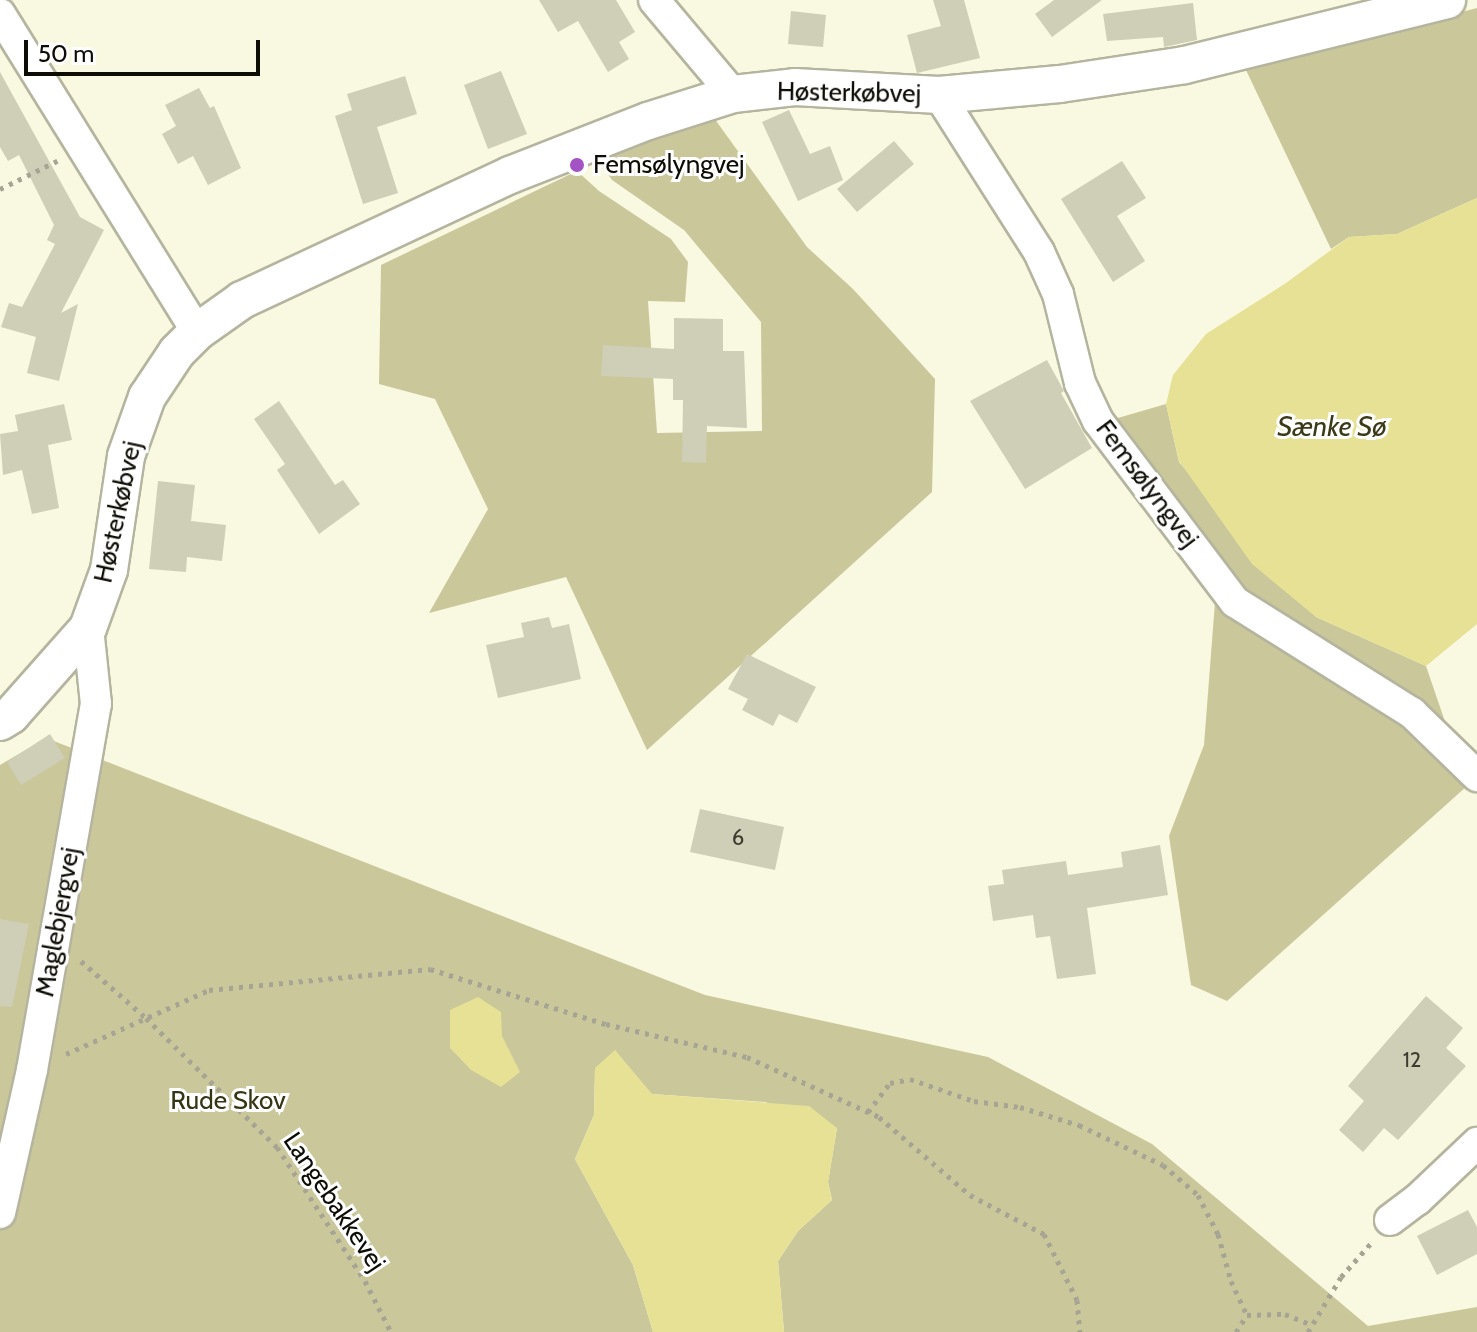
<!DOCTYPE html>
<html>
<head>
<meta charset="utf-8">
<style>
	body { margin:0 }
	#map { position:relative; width:1477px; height:1332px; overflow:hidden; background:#f9f8e0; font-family:Cabin,sans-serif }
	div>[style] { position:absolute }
	.green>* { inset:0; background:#cac79a }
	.water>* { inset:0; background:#e6e195 }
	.building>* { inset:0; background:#cfceb6 }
	.path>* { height:5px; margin-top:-2.5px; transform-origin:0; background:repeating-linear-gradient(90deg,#a6a593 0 4px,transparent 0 10px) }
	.roads { filter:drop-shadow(2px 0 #b5b49e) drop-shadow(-2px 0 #b5b49e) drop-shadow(0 2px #b5b49e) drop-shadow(0 -2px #b5b49e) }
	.minor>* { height:30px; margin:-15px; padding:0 15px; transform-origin:15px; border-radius:15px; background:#fff }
	.tertiary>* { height:36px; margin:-18px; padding:0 18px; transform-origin:18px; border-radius:18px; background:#fff }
	.dots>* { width:22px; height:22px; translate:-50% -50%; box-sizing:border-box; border:4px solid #fff; border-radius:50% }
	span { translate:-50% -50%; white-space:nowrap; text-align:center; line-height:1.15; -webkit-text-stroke:6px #fff; paint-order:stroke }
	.number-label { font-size:22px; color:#3e3c31 }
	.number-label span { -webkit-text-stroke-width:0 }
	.street-label { font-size:26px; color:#0d0c05 }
	.poi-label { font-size:26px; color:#0d0c05 }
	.left { translate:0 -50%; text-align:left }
	.park-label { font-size:26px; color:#373514 }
	.water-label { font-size:28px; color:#3c3918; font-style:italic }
	.scale { position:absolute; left:24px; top:40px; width:236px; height:36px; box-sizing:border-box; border:4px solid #0d0c05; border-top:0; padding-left:10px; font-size:24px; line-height:28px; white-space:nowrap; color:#0d0c05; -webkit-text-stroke:6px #fff; paint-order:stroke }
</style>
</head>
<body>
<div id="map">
	<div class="green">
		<div style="clip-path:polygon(1477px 8px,1477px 198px,1397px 234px,1349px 237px,1331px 249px,1245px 68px)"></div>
		<div style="clip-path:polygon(714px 118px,807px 247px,853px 289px,935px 379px,932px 492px,647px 750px,566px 577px,429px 613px,488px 509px,435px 399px,379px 384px,381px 265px,577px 171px,599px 191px,671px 239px,688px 262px,685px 302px,648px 301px,657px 433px,762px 431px,761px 322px,684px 230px,612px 180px,594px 155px)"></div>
		<div style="clip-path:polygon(1166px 404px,1179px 462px,1316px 617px,1426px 666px,1467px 786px,1227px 1001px,1191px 985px,1169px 836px,1204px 745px,1215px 602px,1198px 535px,1111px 420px)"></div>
		<div style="clip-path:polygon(46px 738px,705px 995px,988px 1057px,1152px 1144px,1368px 1326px,1477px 1307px,1477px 1332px,784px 1332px,778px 1261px,798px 1231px,832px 1200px,828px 1182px,837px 1128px,765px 1102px,652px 1094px,595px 1069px,594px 1115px,575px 1159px,633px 1265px,653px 1332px,0 1332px,0 765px)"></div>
	</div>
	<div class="water">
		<div style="clip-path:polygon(1477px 198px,1477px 624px,1426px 666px,1316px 617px,1252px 564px,1179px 461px,1166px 404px,1173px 375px,1206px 334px,1286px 283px,1349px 237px,1397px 234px)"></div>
		<div style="clip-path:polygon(478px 997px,501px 1012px,502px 1036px,520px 1072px,501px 1087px,471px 1070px,450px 1048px,450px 1010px)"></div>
		<div style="clip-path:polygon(615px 1050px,652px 1094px,809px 1106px,837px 1128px,828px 1182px,832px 1200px,798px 1231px,778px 1261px,784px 1332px,653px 1332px,633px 1265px,575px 1159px,594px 1115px,595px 1068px)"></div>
	</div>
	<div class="building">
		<div style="clip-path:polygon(539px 0,616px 0,635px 32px,619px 42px,629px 59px,608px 72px,578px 21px,558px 32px)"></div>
		<div style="clip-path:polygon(933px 0,964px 0,980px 58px,917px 73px,907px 35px,941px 26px)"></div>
		<div style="clip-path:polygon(1054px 0,1102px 0,1052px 37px,1035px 14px)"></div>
		<div style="clip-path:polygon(1193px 3px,1197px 40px,1164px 47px,1163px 37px,1107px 41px,1103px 14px)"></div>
		<div style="clip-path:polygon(791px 11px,826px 15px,823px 47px,788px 44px)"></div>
		<div style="clip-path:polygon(501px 71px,527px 134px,488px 149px,464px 85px)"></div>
		<div style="clip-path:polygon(0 72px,80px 217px,104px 230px,61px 313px,78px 304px,59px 381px,27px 373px,36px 337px,1px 327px,9px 303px,22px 307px,55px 244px,47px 240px,54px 225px,19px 155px,8px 161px,0 147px)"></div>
		<div style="clip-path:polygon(405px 76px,417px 114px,377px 127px,398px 193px,363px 204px,335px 116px,352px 110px,347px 94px)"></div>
		<div style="clip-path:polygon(199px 88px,210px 108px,214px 106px,241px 168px,208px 185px,193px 156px,178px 164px,162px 134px,176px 126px,165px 105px)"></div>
		<div style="clip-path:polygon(789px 110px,810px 154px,830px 146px,843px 180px,798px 201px,762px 122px)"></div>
		<div style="clip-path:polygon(894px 141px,914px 164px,857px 212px,837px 189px)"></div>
		<div style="clip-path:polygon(1122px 161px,1146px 198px,1117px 216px,1145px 261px,1113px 282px,1061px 199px)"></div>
		<div style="clip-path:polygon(674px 318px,723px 319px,723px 351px,744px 351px,747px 428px,707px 426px,706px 463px,682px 462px,683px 400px,673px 400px,673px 379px,601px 376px,603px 345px,674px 349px)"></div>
		<div style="clip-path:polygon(1047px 360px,1064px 391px,1061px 393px,1092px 448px,1025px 489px,970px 401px)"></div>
		<div style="clip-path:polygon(279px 401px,335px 485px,343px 480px,360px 504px,319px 534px,277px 470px,285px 464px,254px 419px)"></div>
		<div style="clip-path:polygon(64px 404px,72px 440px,48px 445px,59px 508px,32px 514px,22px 470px,3px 475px,0 434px,18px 431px,15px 415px)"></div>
		<div style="clip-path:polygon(158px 481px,195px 485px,191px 521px,226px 525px,222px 561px,187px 557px,186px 572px,149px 569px)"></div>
		<div style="clip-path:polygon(549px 617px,552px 628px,569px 624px,581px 679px,498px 698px,486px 645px,524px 637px,521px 623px)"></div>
		<div style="clip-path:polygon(747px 654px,816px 687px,797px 723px,779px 714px,773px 726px,742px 710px,748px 699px,728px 689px)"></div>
		<div style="clip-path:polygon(50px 734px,65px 758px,21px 785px,7px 762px)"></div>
		<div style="clip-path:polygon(700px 809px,784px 827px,775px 870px,690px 852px)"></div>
		<div style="clip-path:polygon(1160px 845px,1168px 895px,1087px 908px,1096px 974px,1057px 979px,1050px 936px,1036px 938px,1033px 915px,993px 921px,988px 886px,1004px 884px,1002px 870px,1066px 861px,1068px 875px,1123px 867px,1121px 852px)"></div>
		<div style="clip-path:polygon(0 919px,29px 924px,12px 1007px,0 1006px)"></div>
		<div style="clip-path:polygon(1426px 996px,1463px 1028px,1446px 1048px,1466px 1066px,1398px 1140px,1384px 1128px,1363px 1152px,1339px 1130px,1364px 1101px,1348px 1086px)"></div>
		<div style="clip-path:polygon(1468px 1210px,1477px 1227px,1477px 1254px,1437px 1275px,1417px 1236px)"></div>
	</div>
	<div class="path">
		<div style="left:0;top:189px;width:64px;rotate:-26.2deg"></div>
		<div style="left:81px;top:961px;width:86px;rotate:41.2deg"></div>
		<div style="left:146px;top:1018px;width:184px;rotate:44.6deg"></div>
		<div style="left:277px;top:1147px;width:160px;rotate:56.7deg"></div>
		<div style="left:365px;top:1281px;width:57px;rotate:63deg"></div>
		<div style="left:66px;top:1054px;width:157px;rotate:-24.1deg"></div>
		<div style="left:209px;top:990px;width:222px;rotate:-5.4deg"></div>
		<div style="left:430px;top:969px;width:184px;rotate:17.4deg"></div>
		<div style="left:606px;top:1024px;width:145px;rotate:13.2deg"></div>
		<div style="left:747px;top:1057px;width:145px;rotate:24.4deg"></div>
		<div style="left:879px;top:1117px;width:120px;rotate:40.6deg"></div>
		<div style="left:970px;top:1195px;width:84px;rotate:27.8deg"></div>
		<div style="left:1044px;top:1234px;width:74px;rotate:63.4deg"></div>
		<div style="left:1077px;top:1300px;width:32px;rotate:85deg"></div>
		<div style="left:868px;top:1112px;width:36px;rotate:-53deg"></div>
		<div style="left:890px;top:1083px;width:20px;rotate:-11deg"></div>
		<div style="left:910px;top:1079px;width:68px;rotate:19deg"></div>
		<div style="left:974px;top:1101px;width:46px;rotate:7.4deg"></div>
		<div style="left:1020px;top:1107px;width:62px;rotate:17deg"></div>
		<div style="left:1079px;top:1125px;width:93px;rotate:25.5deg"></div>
		<div style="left:1163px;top:1165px;width:46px;rotate:40.6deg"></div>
		<div style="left:1198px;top:1195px;width:44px;rotate:62.9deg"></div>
		<div style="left:1218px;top:1234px;width:49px;rotate:74.5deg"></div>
		<div style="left:1231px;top:1281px;width:38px;rotate:65deg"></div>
		<div style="left:1236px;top:1332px;width:20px;rotate:-57deg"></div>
		<div style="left:1247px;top:1315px;width:38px;rotate:-2deg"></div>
		<div style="left:1285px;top:1314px;width:29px;rotate:22deg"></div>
		<div style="left:1308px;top:1332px;width:64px;rotate:-59deg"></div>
		<div style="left:1341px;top:1277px;width:47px;rotate:-48.5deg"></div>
	</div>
	<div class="roads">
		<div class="minor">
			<div style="left:654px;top:0;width:123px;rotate:50deg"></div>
			<div style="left:0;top:14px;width:374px;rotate:58.2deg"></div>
			<div style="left:939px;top:95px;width:186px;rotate:57.5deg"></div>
			<div style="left:1039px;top:252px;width:46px;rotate:65.7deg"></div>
			<div style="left:1058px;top:294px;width:92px;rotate:76.1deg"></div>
			<div style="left:1080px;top:383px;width:42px;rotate:64.7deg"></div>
			<div style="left:1098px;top:421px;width:227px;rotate:52.9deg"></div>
			<div style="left:1235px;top:602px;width:209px;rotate:32.1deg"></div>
			<div style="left:1412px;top:713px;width:91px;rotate:44.1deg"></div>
			<div style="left:0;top:1213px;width:147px;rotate:-77.4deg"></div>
			<div style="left:32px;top:1070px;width:372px;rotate:-80.1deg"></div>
			<div style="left:96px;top:704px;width:76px;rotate:-96deg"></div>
			<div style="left:1390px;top:1220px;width:34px;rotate:-37deg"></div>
			<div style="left:1417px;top:1200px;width:83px;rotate:-43.5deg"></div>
		</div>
		<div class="tertiary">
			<div style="left:0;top:722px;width:13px;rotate:-32deg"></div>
			<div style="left:11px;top:715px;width:116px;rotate:-48.5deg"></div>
			<div style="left:88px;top:628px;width:62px;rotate:-70.1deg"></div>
			<div style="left:109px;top:570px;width:115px;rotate:-81.5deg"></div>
			<div style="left:126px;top:456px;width:63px;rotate:-70.4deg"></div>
			<div style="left:147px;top:397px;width:54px;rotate:-56.3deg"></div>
			<div style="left:177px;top:352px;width:28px;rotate:-45deg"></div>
			<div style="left:197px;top:332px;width:55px;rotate:-35.4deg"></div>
			<div style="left:242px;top:300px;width:296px;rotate:-25deg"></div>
			<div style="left:510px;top:175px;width:148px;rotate:-21.4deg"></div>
			<div style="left:648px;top:121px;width:89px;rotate:-17.6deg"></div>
			<div style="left:733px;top:94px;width:62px;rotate:-6.4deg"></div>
			<div style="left:795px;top:87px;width:144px;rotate:3.2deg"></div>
			<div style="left:939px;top:95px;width:121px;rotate:-5.2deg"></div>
			<div style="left:1060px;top:84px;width:126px;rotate:-8.6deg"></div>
			<div style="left:1185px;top:65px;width:270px;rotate:-13.9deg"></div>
		</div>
	</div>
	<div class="dots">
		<div style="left:577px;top:165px;background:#a353c4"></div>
	</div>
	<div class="number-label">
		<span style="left:738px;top:838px">6</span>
		<span style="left:1412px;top:1060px">12</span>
	</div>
	<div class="street-label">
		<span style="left:849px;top:93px;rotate:1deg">Høsterkøbvej</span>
		<span style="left:1147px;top:484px;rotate:53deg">Femsølyngvej</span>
		<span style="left:118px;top:512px;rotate:-78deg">Høsterkøbvej</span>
		<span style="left:58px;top:922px;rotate:-80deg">Maglebjergvej</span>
		<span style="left:334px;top:1202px;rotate:56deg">Langebakkevej</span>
	</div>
	<div class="poi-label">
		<span class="left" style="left:593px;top:165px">Femsølyngvej</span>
	</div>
	<div class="park-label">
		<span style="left:228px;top:1101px">Rude Skov</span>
	</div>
	<div class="water-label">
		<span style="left:1332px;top:426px">Sænke Sø</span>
	</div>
	<div class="scale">50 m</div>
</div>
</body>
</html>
